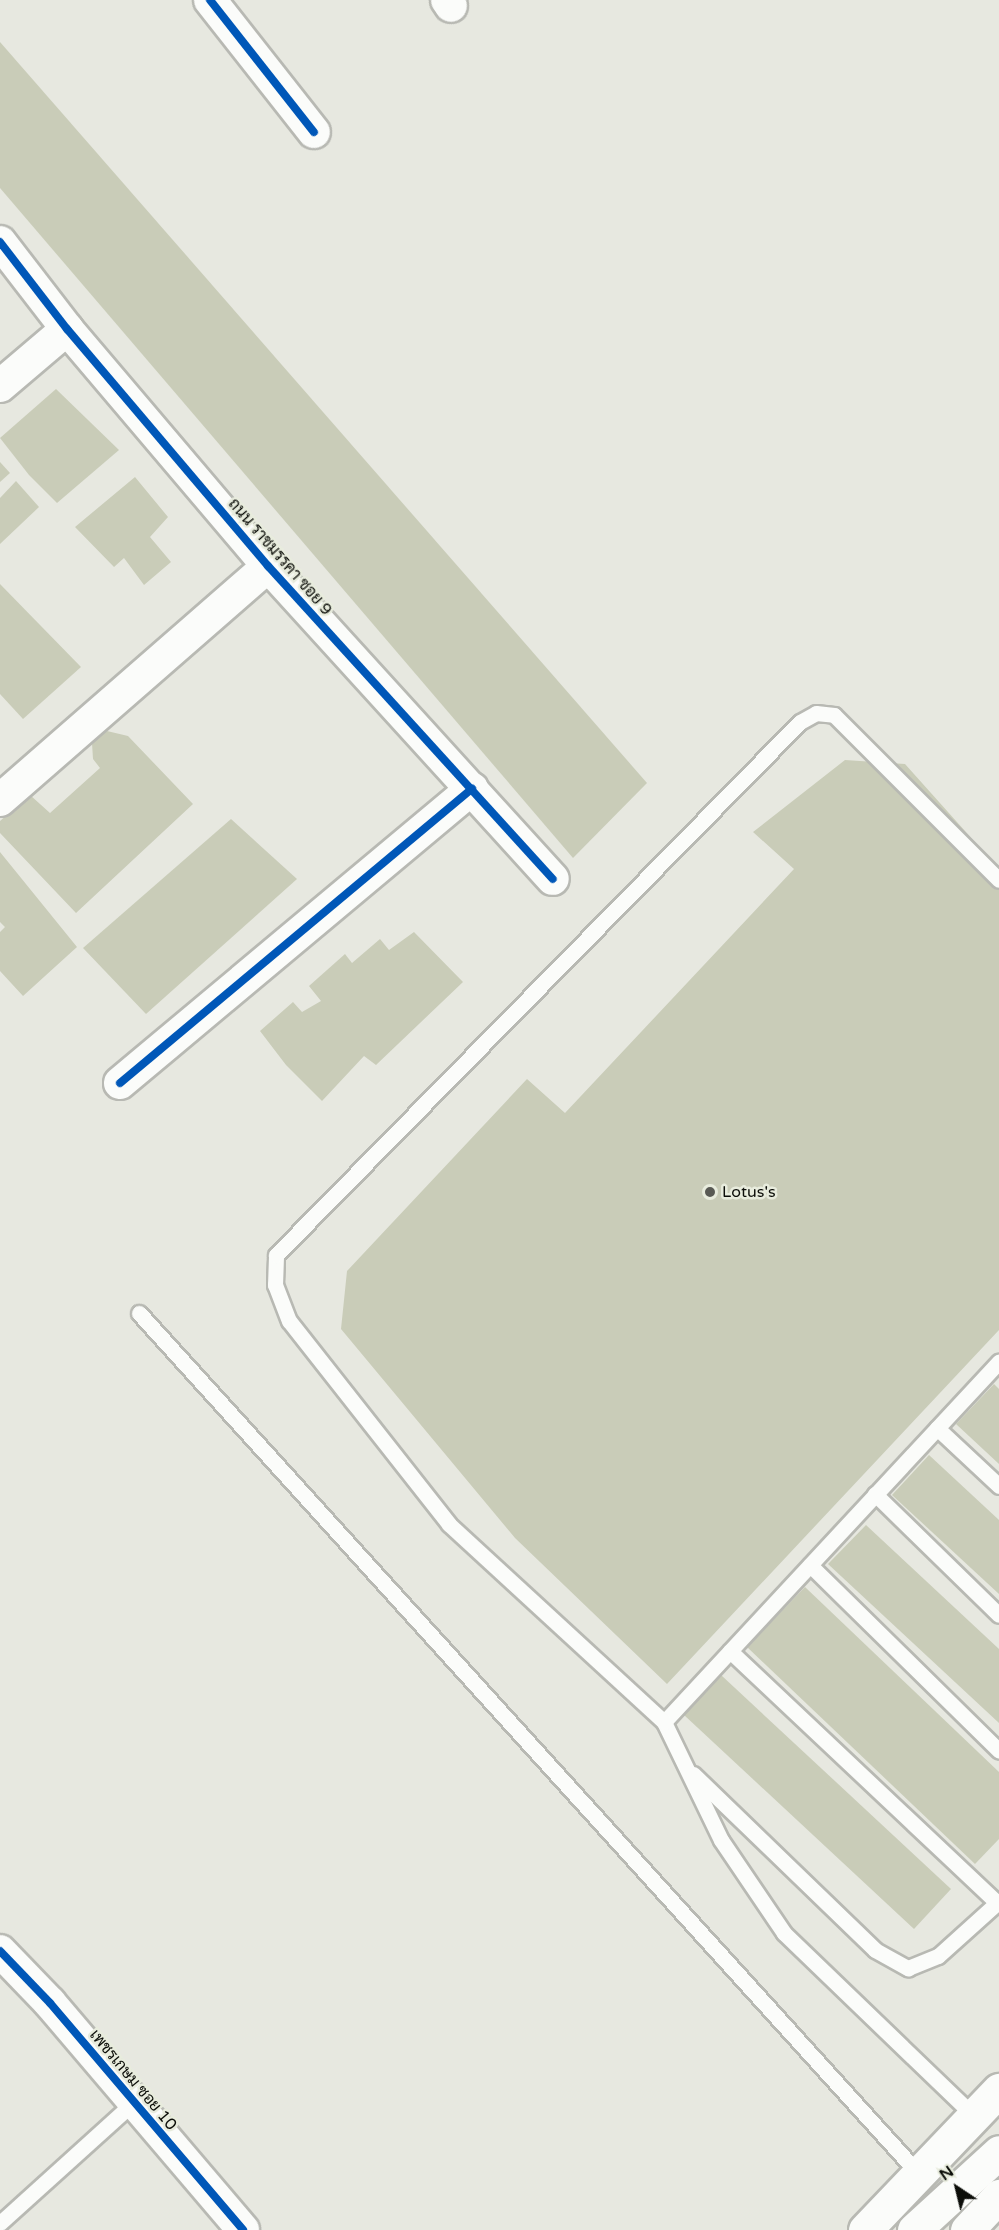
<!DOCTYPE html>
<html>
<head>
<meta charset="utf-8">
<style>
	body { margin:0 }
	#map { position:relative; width:999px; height:2230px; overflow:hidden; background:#e7e8e0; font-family:"Varela Round",Sarabun,sans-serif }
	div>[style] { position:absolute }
	.building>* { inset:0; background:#c9ccb8 }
	.roads { filter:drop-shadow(2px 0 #b8b9b3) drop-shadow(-2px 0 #b8b9b3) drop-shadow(0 2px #b8b9b3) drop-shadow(0 -2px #b8b9b3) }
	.lane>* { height:15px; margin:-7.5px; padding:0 7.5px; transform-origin:7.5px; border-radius:7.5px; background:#fbfcfa }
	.street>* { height:32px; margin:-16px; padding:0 16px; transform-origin:16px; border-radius:16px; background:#fbfcfa }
	.secondary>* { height:33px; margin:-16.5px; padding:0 16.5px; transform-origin:16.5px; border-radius:16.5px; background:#fbfcfa }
	.highway>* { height:33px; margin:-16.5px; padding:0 16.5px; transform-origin:16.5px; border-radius:16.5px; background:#fbfcfa }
	.cycleway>* { height:8px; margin:-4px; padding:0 4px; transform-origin:4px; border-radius:4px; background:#0057b8 }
	.dots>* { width:16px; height:16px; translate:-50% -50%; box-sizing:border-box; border:3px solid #e8ecdd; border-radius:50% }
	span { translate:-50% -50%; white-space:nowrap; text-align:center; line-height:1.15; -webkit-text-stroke:5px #e8ecdd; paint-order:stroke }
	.street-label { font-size:16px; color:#0c0e09 }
	.poi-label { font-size:16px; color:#0c0e09 }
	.left { translate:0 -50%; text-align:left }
	.north { position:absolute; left:927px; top:2158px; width:60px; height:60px; -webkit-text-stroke:4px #e8ecdd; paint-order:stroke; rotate:325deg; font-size:16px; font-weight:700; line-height:24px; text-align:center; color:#0c0e09 }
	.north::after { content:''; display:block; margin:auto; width:21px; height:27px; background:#0c0e09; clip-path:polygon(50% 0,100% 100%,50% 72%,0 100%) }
</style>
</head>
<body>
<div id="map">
	<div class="building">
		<div style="clip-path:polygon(0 42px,647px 783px,573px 858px,0 188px)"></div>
		<div style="clip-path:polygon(56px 389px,119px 450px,57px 503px,29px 475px,0 438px)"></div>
		<div style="clip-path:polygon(0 462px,10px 473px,0 482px)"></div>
		<div style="clip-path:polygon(135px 477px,168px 517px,150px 537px,171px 562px,144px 585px,124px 558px,114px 567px,75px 527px)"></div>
		<div style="clip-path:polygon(16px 481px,39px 507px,0 544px,0 498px)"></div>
		<div style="clip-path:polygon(0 584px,81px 667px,23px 719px,0 694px)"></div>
		<div style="clip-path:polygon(107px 731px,128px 736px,193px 804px,76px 913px,0 833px,0 821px,30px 795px,50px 813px,100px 768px,93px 759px,92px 743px)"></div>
		<div style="clip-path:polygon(845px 760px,905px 764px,999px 869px,999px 1330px,667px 1684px,515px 1538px,341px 1329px,347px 1271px,527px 1079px,565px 1113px,794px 869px,753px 832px)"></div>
		<div style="clip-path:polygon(231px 819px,297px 879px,146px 1014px,83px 948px)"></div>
		<div style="clip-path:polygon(0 852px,77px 947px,23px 996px,0 971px,0 932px,5px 927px,0 922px)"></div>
		<div style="clip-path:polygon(414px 932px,463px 982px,376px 1065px,364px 1056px,322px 1101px,286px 1065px,260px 1031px,293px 1002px,302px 1012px,321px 1001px,309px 986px,345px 954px,352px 963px,380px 939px,389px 950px)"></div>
		<div style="clip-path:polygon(994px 1384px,999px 1389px,999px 1464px,956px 1424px)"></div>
		<div style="clip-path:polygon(929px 1455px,999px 1520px,999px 1594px,892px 1495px)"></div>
		<div style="clip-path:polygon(866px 1525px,999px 1649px,999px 1723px,828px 1564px)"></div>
		<div style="clip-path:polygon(805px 1587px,999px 1772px,999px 1839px,975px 1864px,747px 1647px)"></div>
		<div style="clip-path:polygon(721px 1675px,951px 1889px,914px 1929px,684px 1715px)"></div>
	</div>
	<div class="roads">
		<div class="lane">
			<div style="left:139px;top:1313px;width:1160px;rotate:47.83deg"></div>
			<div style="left:937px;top:1428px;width:85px;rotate:43.1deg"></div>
			<div style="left:875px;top:1494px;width:173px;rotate:44.3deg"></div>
			<div style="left:810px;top:1565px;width:265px;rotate:44.5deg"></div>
			<div style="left:730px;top:1651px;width:367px;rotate:43.3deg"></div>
			<div style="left:664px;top:1722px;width:492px;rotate:-47.1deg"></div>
			<div style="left:693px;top:1774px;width:253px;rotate:44deg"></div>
			<div style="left:875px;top:1950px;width:38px;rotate:29deg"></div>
			<div style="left:908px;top:1968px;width:32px;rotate:-22deg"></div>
			<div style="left:938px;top:1956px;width:82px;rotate:-42deg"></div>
			<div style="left:974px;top:2116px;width:264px;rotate:-136.1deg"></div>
			<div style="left:784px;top:1933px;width:112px;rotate:-124.1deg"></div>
			<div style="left:721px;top:1840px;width:131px;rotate:-115.8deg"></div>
			<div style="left:664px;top:1722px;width:292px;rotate:-137.4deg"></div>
			<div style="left:449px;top:1524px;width:258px;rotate:-128.2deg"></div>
			<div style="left:289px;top:1321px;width:39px;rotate:-111deg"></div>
			<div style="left:275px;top:1285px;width:30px;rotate:-88deg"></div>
			<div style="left:276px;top:1255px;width:747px;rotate:-45.49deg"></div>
			<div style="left:800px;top:722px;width:18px;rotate:-29deg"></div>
			<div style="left:816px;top:713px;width:18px;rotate:6deg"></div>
			<div style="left:834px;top:715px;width:233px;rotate:45deg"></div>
			<div style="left:0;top:2223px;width:181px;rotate:-42.1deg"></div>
		</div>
		<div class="street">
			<div style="left:210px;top:0;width:168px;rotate:51.8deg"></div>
			<div style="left:447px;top:0;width:7px;rotate:56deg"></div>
			<div style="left:0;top:242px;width:110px;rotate:52.4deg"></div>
			<div style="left:67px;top:329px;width:311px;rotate:49.7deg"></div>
			<div style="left:268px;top:566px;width:423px;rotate:47.7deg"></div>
			<div style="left:0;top:386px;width:88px;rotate:-40.4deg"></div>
			<div style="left:0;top:800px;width:356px;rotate:-41.1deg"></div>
			<div style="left:120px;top:1083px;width:459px;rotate:-39.9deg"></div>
			<div style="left:0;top:1951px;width:72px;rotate:46.1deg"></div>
			<div style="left:50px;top:2003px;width:298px;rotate:49.6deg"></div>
		</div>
		<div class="secondary">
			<div style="left:865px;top:2230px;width:194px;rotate:-46.3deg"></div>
		</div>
		<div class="highway">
			<div style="left:914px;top:2230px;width:115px;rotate:-42.5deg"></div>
			<div style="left:967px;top:2230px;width:47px;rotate:-46.7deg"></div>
		</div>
	</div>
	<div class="cycleway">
		<div style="left:210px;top:0;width:168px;rotate:51.8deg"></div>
		<div style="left:0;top:242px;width:110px;rotate:52.4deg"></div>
		<div style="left:67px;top:329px;width:311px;rotate:49.7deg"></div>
		<div style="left:268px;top:566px;width:423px;rotate:47.7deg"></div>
		<div style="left:120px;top:1083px;width:459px;rotate:-39.9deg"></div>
		<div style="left:0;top:1951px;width:72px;rotate:46.1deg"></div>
		<div style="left:50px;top:2003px;width:298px;rotate:49.6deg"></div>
	</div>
	<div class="dots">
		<div style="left:710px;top:1192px;background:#595a54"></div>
	</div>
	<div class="street-label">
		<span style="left:280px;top:557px;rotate:49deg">ถนน ราชมรรคา ซอย 9</span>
		<span style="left:133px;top:2080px;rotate:50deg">เพชรเกษม ซอย 10</span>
	</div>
	<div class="poi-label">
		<span class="left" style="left:722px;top:1192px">Lotus's</span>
	</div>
	<div class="north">N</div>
</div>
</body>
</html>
